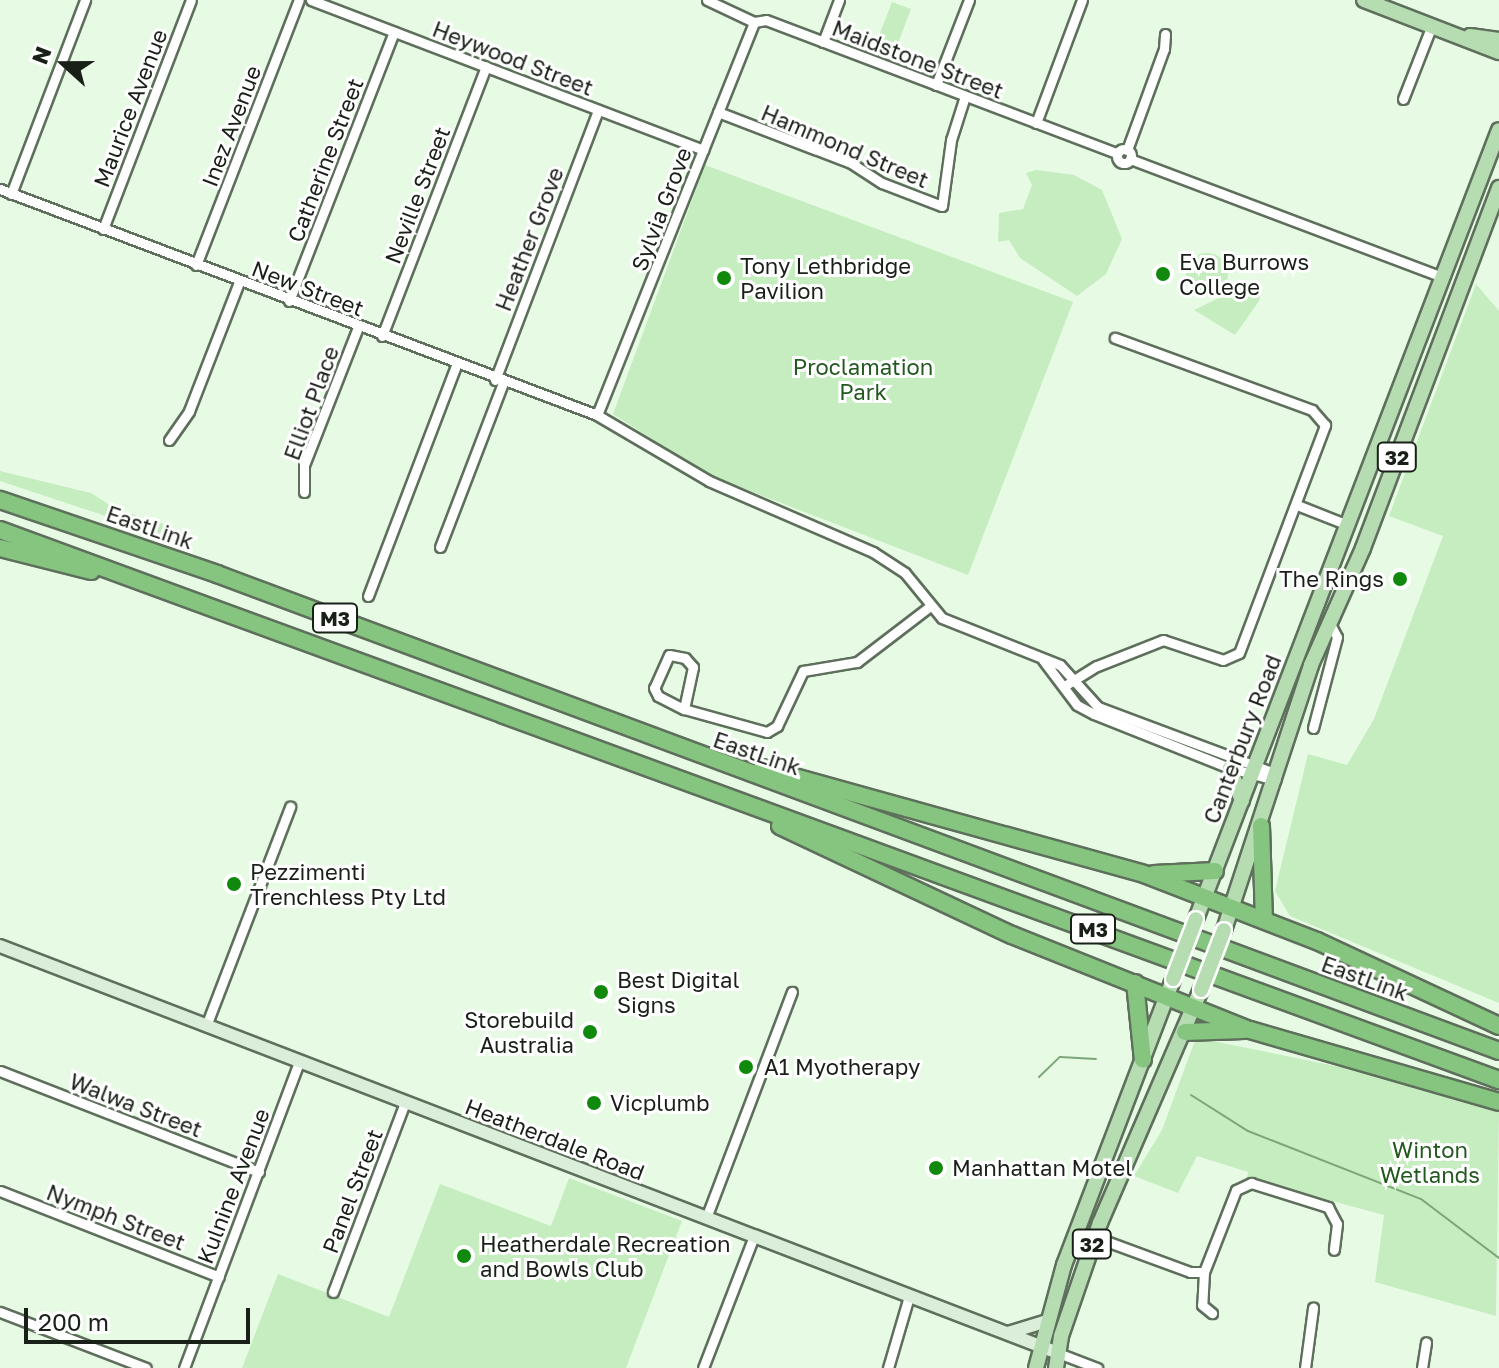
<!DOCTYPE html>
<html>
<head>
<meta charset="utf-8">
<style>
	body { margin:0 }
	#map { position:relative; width:1499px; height:1368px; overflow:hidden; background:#e6fae4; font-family:"Golos Text",sans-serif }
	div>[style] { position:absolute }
	.green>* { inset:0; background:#c5edc0 }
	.round { border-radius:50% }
	.stream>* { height:2px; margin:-1px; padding:0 1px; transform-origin:1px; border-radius:1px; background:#7da579 }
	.roads { filter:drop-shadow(2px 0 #5e6f5c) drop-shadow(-2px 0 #5e6f5c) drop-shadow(0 2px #5e6f5c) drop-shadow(0 -2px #5e6f5c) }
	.street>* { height:9px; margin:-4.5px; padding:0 4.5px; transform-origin:4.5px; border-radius:4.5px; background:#fff }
	.street>.ring { margin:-4.5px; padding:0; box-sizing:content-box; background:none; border:9px solid #fff; border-radius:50% }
	.secondary>* { height:12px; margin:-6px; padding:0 6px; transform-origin:6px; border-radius:6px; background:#daeed9 }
	.primary>* { height:14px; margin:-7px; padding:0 7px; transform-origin:7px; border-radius:7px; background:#b6dcb2 }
	.highway>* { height:16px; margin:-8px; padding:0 8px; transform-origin:8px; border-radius:8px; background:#85c57f }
	.bridges { filter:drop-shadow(2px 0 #fff) drop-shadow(-2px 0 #fff) drop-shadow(0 2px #fff) drop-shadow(0 -2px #fff) }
	.primary-bridge>* { height:14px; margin:-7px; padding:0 7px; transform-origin:7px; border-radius:7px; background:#b6dcb2 }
	.dots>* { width:22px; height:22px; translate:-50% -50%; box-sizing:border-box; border:4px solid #fff; border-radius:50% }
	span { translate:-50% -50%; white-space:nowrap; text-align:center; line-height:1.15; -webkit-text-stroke:6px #fff; paint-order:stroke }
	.shield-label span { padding:2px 6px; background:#fff; border:2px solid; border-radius:6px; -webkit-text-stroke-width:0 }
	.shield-label { font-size:20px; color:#192018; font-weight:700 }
	.street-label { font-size:22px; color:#192018 }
	.poi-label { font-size:22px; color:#192018 }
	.left { translate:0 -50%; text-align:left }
	.right { translate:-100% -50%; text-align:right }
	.park-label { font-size:22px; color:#22591f }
	.north { position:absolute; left:24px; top:24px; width:80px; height:80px; -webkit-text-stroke:6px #fff; paint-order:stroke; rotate:291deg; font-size:22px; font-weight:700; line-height:32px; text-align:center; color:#192018 }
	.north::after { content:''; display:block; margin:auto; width:28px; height:36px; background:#192018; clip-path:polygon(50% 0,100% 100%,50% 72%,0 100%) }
	.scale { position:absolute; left:24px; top:1308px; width:226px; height:36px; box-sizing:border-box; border:4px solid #192018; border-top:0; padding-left:10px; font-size:24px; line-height:28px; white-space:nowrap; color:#192018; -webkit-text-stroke:6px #fff; paint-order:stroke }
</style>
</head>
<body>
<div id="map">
	<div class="green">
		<div style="clip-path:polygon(892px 2px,911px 9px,892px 59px,873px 51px)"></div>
		<div style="clip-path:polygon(705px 165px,1073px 302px,968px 575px,706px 474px,613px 414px)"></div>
		<div style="clip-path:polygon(1036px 170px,1074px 175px,1102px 190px,1122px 239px,1106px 274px,1077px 296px,1020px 258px,1009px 240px,998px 242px,999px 213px,1023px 209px,1032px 185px,1026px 173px)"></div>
		<div class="round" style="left:1186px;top:253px;width:42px;height:42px"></div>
		<div style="clip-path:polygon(1248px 284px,1261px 291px,1259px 301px,1235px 335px,1194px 310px)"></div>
		<div style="clip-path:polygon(1476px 284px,1499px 311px,1499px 1003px,1290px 916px,1275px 891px,1308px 754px,1347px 765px,1374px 719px,1443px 536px,1389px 516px)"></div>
		<div style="clip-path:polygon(0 471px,91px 493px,116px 509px,164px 524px,160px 534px,0 481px)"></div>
		<div style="clip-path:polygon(1203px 1039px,1370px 1073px,1499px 1110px,1496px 1316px,1375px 1282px,1384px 1215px,1247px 1178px,1248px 1172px,1197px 1156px,1178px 1193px,1134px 1176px,1162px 1130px,1194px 1043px)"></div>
		<div style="clip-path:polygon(569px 1178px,682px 1221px,626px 1368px,242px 1368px,278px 1274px,389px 1317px,440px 1184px,551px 1226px)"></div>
	</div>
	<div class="stream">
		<div style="left:1039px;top:1077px;width:29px;rotate:-44deg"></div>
		<div style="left:1060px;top:1057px;width:36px;rotate:3deg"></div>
		<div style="left:1191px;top:1095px;width:67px;rotate:32.3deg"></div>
		<div style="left:1248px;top:1131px;width:186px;rotate:21.5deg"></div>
		<div style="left:1421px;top:1199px;width:98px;rotate:37.1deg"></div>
	</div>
	<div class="roads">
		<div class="street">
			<div style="left:311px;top:0;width:420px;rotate:20.9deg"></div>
			<div style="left:707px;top:0;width:52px;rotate:25.1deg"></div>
			<div style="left:754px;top:22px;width:12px;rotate:-9deg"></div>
			<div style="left:766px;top:20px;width:375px;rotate:20.8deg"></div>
			<div style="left:823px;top:42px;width:45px;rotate:-69.1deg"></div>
			<div style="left:936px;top:85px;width:91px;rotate:-68.8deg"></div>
			<div style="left:1403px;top:99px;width:79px;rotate:-68.6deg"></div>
			<div style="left:718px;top:112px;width:142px;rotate:21deg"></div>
			<div style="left:851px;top:163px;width:37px;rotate:33deg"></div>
			<div style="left:882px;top:183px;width:64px;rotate:21deg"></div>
			<div style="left:942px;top:206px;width:67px;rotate:-82.2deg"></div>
			<div style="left:951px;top:140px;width:46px;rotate:-72.3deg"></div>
			<div style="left:1036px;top:123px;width:131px;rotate:-69.5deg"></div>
			<div class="ring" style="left:1117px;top:149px;width:5px;height:5px"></div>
			<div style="left:1127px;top:150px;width:108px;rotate:-69.9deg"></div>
			<div style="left:1164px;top:49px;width:15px;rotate:-86deg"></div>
			<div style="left:1130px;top:159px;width:334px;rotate:20.7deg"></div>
			<div style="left:0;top:189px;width:638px;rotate:20.73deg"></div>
			<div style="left:597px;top:415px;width:423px;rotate:-68.2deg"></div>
			<div style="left:11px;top:194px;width:208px;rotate:-69.1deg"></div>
			<div style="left:103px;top:229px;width:245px;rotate:-69deg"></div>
			<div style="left:196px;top:265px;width:284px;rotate:-68.8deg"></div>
			<div style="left:289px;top:301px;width:289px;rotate:-68.7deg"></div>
			<div style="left:382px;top:336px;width:289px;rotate:-68.9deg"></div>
			<div style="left:495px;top:380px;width:289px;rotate:-69.1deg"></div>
			<div style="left:597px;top:415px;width:130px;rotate:30.5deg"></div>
			<div style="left:709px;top:481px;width:179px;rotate:23.4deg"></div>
			<div style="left:873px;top:552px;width:38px;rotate:33deg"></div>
			<div style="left:905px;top:573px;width:58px;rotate:50.6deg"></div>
			<div style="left:942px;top:618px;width:127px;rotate:21.7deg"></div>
			<div style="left:1060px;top:665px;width:57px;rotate:47.9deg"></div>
			<div style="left:1098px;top:707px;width:191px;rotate:20.5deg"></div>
			<div style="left:169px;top:440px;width:35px;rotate:-55deg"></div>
			<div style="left:189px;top:411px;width:138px;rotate:-68.8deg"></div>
			<div style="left:304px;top:492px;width:27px;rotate:-90deg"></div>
			<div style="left:304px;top:465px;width:148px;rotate:-68.6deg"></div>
			<div style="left:1297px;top:505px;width:55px;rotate:21.4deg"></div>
			<div style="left:440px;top:547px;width:176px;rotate:-69deg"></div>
			<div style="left:368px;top:596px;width:247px;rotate:-69.1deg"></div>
			<div style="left:1043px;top:660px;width:56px;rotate:52.9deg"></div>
			<div style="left:1077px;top:705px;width:19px;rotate:28deg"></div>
			<div style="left:1094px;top:714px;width:146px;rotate:21.7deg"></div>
			<div style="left:1230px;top:768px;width:47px;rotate:14.9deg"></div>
			<div style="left:1066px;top:685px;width:36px;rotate:-32deg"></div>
			<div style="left:1097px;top:666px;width:71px;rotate:-21.5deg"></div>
			<div style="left:1163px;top:640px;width:63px;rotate:18.4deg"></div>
			<div style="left:1223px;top:660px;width:17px;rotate:-24deg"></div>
			<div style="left:1239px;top:653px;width:244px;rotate:-69.3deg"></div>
			<div style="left:1325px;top:425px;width:20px;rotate:-131deg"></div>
			<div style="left:1312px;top:410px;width:210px;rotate:-159.9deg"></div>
			<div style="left:684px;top:709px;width:43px;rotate:-77.9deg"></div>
			<div style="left:693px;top:667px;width:12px;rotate:-132deg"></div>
			<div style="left:685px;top:658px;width:16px;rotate:-169deg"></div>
			<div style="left:669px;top:655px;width:36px;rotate:114deg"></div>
			<div style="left:654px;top:688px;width:9px;rotate:63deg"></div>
			<div style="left:658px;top:696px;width:29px;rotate:27deg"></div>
			<div style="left:684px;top:709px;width:86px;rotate:15.5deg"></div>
			<div style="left:767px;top:732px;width:12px;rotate:-31deg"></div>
			<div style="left:777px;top:726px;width:61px;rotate:-64.7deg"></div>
			<div style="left:803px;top:671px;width:55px;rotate:-9.5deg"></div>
			<div style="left:857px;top:662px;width:91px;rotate:-37.4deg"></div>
			<div style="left:1313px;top:728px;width:94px;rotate:-75.2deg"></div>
			<div style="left:1337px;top:637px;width:17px;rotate:-118deg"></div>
			<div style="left:206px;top:1026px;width:235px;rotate:-69deg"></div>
			<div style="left:0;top:1071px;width:278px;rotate:21.3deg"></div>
			<div style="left:0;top:1191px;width:235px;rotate:21.4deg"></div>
			<div style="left:706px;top:1218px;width:242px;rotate:-69.2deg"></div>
			<div style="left:1095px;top:1237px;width:101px;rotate:20.2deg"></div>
			<div style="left:1190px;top:1272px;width:14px"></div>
			<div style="left:1204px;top:1272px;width:88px;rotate:-68.7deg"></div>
			<div style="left:1236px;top:1190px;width:17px;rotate:-25deg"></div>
			<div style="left:1251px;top:1183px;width:81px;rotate:17.3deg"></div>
			<div style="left:1328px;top:1207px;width:19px;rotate:62deg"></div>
			<div style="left:1337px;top:1224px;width:26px;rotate:97deg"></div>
			<div style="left:1204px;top:1272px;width:33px;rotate:93deg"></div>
			<div style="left:1202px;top:1305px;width:13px;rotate:39deg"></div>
			<div style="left:333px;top:1292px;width:203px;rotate:-69.2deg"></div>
			<div style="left:0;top:1312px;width:156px;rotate:21deg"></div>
			<div style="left:1058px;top:1353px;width:42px;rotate:21deg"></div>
			<div style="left:184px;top:1368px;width:327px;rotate:-69.4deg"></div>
			<div style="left:703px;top:1368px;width:142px;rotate:-68.9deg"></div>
			<div style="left:888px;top:1368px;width:75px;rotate:-73.7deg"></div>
			<div style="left:1305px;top:1368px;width:61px;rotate:-82.4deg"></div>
			<div style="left:1422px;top:1368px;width:26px;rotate:-81deg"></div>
		</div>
		<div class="secondary">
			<div style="left:0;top:946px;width:1134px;rotate:21.04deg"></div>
			<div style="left:1008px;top:1333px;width:41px;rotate:-17.1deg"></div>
		</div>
		<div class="primary">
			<div style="left:1364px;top:0;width:145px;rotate:21.1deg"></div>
			<div style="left:1470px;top:36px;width:29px;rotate:8deg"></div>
			<div style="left:1230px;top:768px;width:35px;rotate:70deg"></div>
			<div style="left:1196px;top:919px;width:845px;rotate:-68.99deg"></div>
			<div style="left:1224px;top:930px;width:279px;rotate:-71.8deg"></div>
			<div style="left:1311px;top:665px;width:128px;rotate:-66deg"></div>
			<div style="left:1363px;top:548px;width:385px;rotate:-69.3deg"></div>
			<div style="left:1036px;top:1368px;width:107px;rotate:-74.8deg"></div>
			<div style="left:1064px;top:1265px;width:306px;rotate:-69.1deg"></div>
			<div style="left:1056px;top:1368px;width:32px;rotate:-81deg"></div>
			<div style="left:1061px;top:1336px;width:120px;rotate:-71deg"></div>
			<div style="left:1100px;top:1223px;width:254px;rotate:-66.6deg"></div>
		</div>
		<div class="highway">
			<div style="left:0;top:500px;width:229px;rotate:18.8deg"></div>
			<div style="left:217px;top:574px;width:1368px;rotate:20.41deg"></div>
			<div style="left:0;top:530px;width:1597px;rotate:20.15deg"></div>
			<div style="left:0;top:548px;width:94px;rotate:14.2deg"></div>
			<div style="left:762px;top:768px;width:396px;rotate:15.5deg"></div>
			<div style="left:1144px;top:874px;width:186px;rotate:21.2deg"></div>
			<div style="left:1317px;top:941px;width:201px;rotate:25deg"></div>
			<div style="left:780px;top:826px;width:256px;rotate:25.2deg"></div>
			<div style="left:1012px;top:935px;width:256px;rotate:21.8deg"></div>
			<div style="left:1250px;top:1030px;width:259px;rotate:16.1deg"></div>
			<div style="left:1261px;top:826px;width:94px;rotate:88.2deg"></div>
			<div style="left:1154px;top:874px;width:61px;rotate:-2.8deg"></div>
			<div style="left:1135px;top:983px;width:77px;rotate:84.1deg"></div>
			<div style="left:1185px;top:1032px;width:59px;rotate:-1.9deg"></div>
		</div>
	</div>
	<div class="bridges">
		<div class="primary-bridge">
			<div style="left:1173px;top:979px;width:64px;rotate:-69deg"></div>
			<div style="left:1201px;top:990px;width:64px;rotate:-69deg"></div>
		</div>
	</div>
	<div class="dots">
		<div style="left:1163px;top:274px;background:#11890d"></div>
		<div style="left:724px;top:278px;background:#11890d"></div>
		<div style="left:1400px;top:579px;background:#11890d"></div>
		<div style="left:234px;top:884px;background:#11890d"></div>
		<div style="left:601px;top:992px;background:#11890d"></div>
		<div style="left:590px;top:1032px;background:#11890d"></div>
		<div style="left:746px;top:1067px;background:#11890d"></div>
		<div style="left:594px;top:1103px;background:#11890d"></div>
		<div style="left:936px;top:1168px;background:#11890d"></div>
		<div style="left:464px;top:1256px;background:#11890d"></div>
	</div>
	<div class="shield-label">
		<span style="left:1397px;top:457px">32</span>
		<span style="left:335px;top:618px">M3</span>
		<span style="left:1093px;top:929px">M3</span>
		<span style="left:1092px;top:1244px">32</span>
	</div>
	<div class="street-label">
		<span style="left:513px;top:58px;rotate:21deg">Heywood Street</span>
		<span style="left:918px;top:59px;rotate:21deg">Maidstone Street</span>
		<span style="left:130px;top:108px;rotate:-69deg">Maurice Avenue</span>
		<span style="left:231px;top:126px;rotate:-69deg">Inez Avenue</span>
		<span style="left:845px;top:146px;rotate:23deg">Hammond Street</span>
		<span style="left:325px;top:160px;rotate:-69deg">Catherine Street</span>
		<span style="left:417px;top:195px;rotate:-69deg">Neville Street</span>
		<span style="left:661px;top:209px;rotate:-69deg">Sylvia Grove</span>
		<span style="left:529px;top:239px;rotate:-69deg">Heather Grove</span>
		<span style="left:308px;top:288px;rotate:21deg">New Street</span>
		<span style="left:311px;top:403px;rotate:-70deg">Elliot Place</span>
		<span style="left:150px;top:527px;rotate:19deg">EastLink</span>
		<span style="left:1242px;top:739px;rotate:-69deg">Canterbury Road</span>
		<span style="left:757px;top:753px;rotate:19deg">EastLink</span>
		<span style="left:1365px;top:978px;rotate:20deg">EastLink</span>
		<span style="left:136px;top:1105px;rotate:21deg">Walwa Street</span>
		<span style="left:555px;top:1139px;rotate:21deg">Heatherdale Road</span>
		<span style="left:233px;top:1186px;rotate:-69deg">Kulnine Avenue</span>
		<span style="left:352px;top:1191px;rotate:-69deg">Panel Street</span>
		<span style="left:116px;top:1217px;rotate:21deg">Nymph Street</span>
	</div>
	<div class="poi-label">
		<span class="left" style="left:1179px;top:274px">Eva Burrows<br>College</span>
		<span class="left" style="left:740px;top:278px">Tony Lethbridge<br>Pavilion</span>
		<span class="right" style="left:1384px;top:579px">The Rings</span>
		<span class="left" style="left:250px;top:884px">Pezzimenti<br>Trenchless Pty Ltd</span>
		<span class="left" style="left:617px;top:992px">Best Digital<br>Signs</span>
		<span class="right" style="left:574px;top:1032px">Storebuild<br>Australia</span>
		<span class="left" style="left:764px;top:1067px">A1 Myotherapy</span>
		<span class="left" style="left:610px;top:1103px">Vicplumb</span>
		<span class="left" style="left:952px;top:1168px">Manhattan Motel</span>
		<span class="left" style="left:480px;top:1256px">Heatherdale Recreation<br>and Bowls Club</span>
	</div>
	<div class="park-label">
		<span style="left:863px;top:379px">Proclamation<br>Park</span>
		<span style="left:1430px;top:1162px">Winton<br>Wetlands</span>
	</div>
	<div class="north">N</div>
	<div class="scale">200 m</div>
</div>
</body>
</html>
